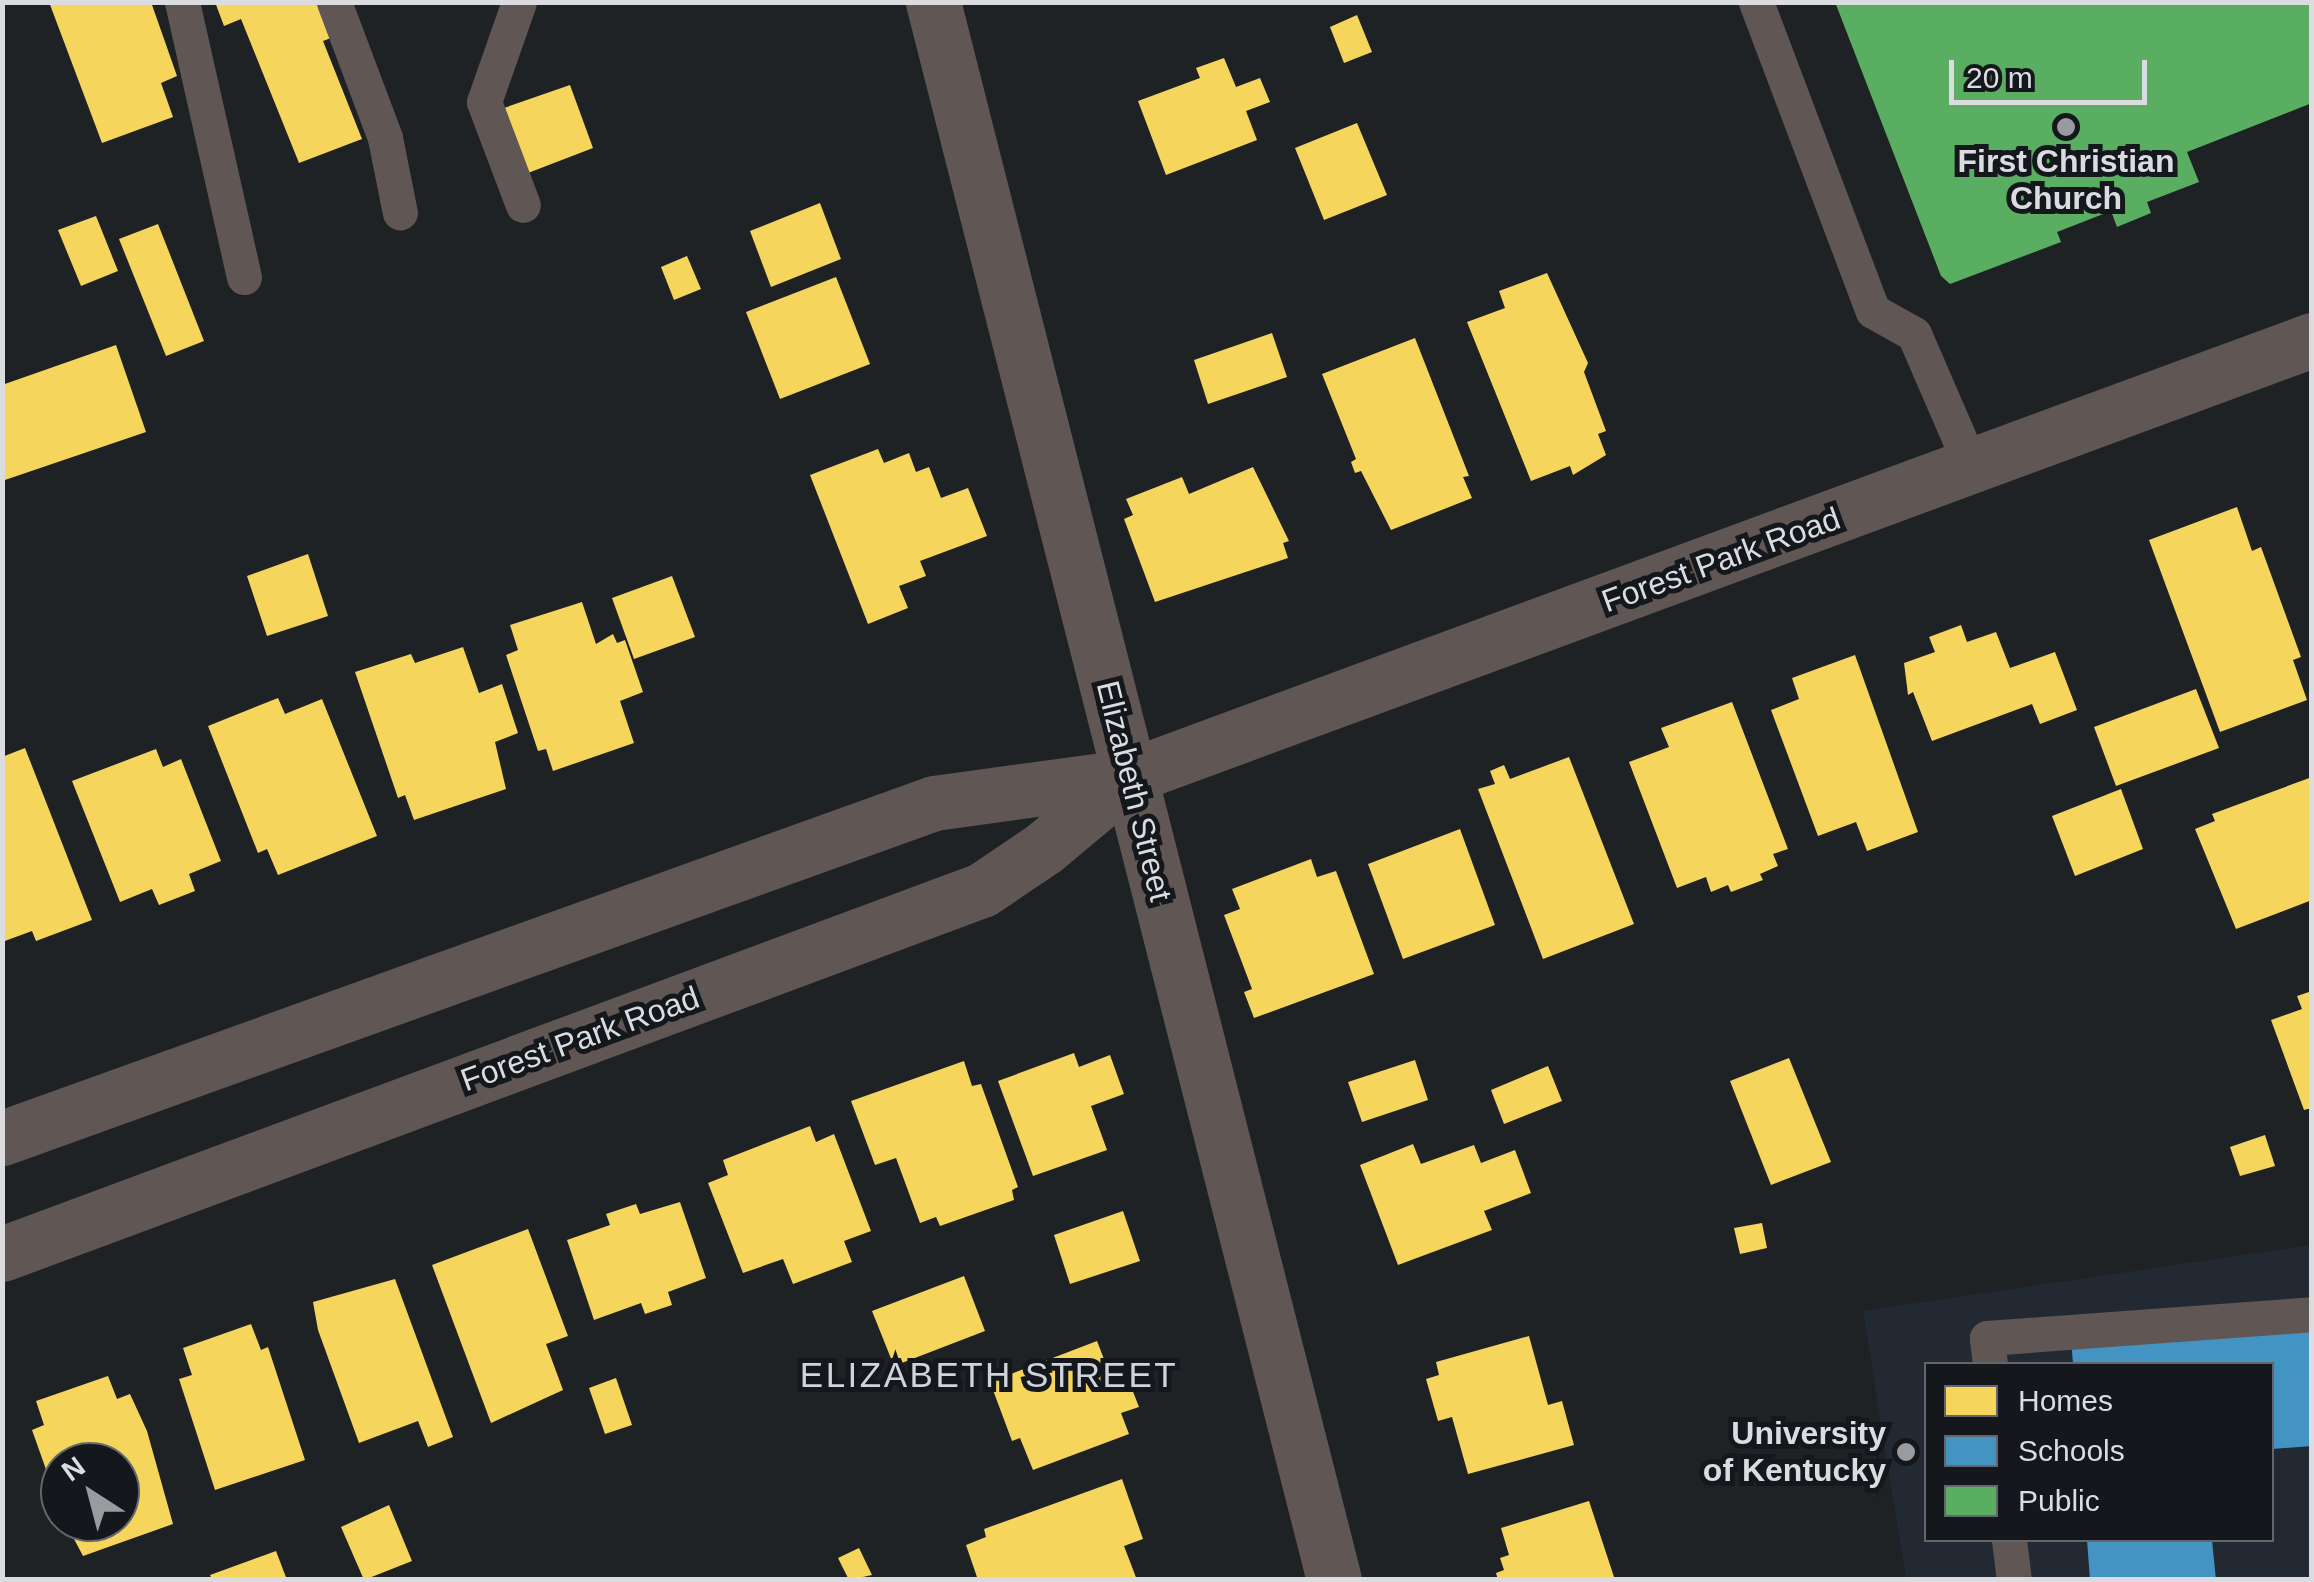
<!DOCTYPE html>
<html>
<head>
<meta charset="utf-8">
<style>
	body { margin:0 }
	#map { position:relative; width:2314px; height:1582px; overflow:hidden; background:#1f2225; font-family:Helvetica,sans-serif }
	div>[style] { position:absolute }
	.built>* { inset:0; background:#222932 }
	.homes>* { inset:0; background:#f6d55c }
	.schools>* { inset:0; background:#4393c3 }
	.public>* { inset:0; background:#5aae61 }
	.service>* { height:35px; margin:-17.5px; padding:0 17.5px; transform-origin:17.5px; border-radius:17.5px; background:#605754 }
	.minor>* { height:55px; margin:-27.5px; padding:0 27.5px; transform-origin:27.5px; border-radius:27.5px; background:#605754 }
	.dots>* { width:28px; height:28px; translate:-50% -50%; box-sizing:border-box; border:5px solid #14181d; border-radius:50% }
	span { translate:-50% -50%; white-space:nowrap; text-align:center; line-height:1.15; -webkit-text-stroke:10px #14181d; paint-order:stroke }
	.poi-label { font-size:32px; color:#dadce0; font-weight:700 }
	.right { translate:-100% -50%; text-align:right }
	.street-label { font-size:32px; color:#dadce0 }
	.neighbourhood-label { font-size:35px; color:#cfd4dc; letter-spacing:2.5px }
	.frame { position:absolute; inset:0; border:5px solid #dadce0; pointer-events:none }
	.legend { position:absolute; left:1924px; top:1362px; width:350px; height:180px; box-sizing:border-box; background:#14181d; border:2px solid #63666b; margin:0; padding:12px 18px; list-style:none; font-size:30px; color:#dadce0 }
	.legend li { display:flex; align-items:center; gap:20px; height:50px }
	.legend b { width:50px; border:2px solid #63666b }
	.north { position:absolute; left:40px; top:1442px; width:100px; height:100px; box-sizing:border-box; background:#14181d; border:2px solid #63666b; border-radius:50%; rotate:324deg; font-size:28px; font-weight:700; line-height:40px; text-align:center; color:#dadce0 }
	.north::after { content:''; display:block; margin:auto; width:35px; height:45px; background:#999b9f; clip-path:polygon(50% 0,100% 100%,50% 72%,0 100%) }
	.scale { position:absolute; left:1949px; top:60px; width:198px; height:45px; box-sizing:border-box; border:5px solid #dadce0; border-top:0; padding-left:12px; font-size:30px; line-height:35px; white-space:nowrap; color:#dadce0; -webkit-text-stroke:8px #14181d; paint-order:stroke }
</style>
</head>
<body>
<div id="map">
	<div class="built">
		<div style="clip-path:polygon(evenodd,2311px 1245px,2311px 1579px,1906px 1579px,1863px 1311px,2311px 1245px,1926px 1364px,2272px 1364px,2272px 1540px,1926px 1540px,1926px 1364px)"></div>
	</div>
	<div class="homes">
		<div style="clip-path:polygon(49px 2px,151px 2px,177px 76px,161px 83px,173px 117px,102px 143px)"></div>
		<div style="clip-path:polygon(215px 2px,317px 2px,331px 38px,323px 41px,362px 139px,299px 163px,241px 19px,224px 26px)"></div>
		<div style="clip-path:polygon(1357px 15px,1372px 52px,1344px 63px,1330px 27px)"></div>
		<div style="clip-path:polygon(1224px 58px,1236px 87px,1260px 78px,1270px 102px,1246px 111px,1257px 140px,1166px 175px,1138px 101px,1200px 78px,1196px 68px)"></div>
		<div style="clip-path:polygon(570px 85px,593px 148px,528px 173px,504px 108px)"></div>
		<div style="clip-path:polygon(1357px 123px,1387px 195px,1324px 220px,1295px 148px)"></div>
		<div style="clip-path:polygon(820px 203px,841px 259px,771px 287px,750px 231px)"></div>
		<div style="clip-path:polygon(96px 216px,118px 271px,81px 286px,58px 230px)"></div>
		<div style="clip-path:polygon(158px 224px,204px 341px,166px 356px,119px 239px)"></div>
		<div style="clip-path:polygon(687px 256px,701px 289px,674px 300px,661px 267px)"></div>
		<div style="clip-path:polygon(1547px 273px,1588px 363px,1584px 372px,1606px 431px,1598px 434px,1606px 455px,1573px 475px,1570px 466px,1531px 481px,1467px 322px,1505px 308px,1499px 291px)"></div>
		<div style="clip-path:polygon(836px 277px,870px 364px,780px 399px,746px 312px)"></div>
		<div style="clip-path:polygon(1272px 333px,1287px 377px,1208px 404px,1194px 360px)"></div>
		<div style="clip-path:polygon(1415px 338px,1469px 476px,1463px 477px,1472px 498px,1391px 530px,1361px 471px,1355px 473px,1351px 462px,1356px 459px,1322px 374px)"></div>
		<div style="clip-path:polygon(116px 345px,146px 432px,2px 481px,2px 385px)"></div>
		<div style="clip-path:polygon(878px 449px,884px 463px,909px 453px,916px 472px,929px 467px,941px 498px,968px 488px,987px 536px,920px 561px,926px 576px,899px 586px,908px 608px,868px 624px,810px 475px)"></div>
		<div style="clip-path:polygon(1253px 467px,1289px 541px,1283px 543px,1288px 558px,1155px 602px,1124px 519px,1133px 515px,1126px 499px,1182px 477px,1189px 494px)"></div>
		<div style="clip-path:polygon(2237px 507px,2252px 551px,2261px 547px,2301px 657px,2293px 660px,2307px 700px,2220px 732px,2149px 540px)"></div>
		<div style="clip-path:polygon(308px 554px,328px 616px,267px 636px,247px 576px)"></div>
		<div style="clip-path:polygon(672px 576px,695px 637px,634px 659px,612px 598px)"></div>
		<div style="clip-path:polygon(582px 602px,596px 644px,613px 634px,617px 643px,625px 640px,643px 692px,620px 701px,634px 743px,553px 771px,546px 749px,538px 751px,506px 655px,518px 650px,510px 625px)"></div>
		<div style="clip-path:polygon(1961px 625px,1967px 642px,1996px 632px,2010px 668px,2055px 652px,2077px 710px,2040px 724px,2032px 704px,1932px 741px,1913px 692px,1908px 695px,1904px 663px,1935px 652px,1929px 637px)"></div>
		<div style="clip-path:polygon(463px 647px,479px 693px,502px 684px,518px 733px,495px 742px,506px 789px,414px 820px,405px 795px,398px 798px,355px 672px,411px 654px,415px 663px)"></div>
		<div style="clip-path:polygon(1855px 655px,1918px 832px,1867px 851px,1856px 822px,1818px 836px,1771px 710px,1799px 699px,1792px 678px)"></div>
		<div style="clip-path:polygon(2196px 689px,2219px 748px,2116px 786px,2094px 727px)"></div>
		<div style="clip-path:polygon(278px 698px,285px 714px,322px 699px,377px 836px,278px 875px,267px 849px,258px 853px,208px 726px)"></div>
		<div style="clip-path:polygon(1732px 702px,1788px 849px,1773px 854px,1778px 866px,1760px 874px,1763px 880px,1731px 892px,1728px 885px,1711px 892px,1706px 877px,1677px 888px,1629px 762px,1669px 747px,1661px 728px)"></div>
		<div style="clip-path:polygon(25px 748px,92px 920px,36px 941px,32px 931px,2px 942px,2px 757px)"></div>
		<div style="clip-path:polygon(156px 749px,163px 767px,181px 759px,221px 861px,189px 874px,195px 891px,159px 905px,152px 889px,120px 902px,72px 781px)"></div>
		<div style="clip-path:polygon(1569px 757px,1634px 924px,1543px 959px,1478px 789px,1495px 784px,1490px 771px,1504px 765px,1510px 779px)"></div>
		<div style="clip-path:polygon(2312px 777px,2312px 900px,2236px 929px,2195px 829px,2215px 821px,2212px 814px)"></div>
		<div style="clip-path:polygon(2121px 789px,2143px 849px,2075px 876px,2052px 816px)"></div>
		<div style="clip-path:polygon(1460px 829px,1495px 925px,1403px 959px,1368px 864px)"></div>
		<div style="clip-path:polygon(1311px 859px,1317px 877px,1336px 871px,1374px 974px,1254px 1018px,1244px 992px,1252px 989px,1224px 915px,1240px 909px,1232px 889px)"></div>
		<div style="clip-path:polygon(2312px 991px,2312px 1108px,2304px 1110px,2271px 1020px,2302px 1009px,2297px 996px)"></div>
		<div style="clip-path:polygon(1074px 1053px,1079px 1067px,1110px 1055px,1124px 1094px,1091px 1106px,1107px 1150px,1033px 1176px,998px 1081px)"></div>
		<div style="clip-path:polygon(1789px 1058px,1831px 1162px,1771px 1185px,1730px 1081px)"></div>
		<div style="clip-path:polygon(1415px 1060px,1428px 1100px,1362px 1122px,1348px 1082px)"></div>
		<div style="clip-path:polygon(964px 1061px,972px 1086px,981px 1084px,1018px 1187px,1012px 1190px,1014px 1200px,940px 1226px,936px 1217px,920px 1223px,896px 1158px,875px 1165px,851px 1101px)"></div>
		<div style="clip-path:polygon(1548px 1066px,1562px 1101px,1504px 1124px,1491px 1090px)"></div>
		<div style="clip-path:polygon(810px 1126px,816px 1142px,834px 1134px,871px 1231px,844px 1241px,852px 1262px,793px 1284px,783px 1259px,743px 1273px,708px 1183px,728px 1175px,723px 1160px)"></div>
		<div style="clip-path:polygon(2265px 1135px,2275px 1166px,2240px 1176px,2230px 1147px)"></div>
		<div style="clip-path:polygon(1413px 1144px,1421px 1164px,1474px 1145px,1481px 1163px,1515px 1150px,1531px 1193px,1484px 1211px,1492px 1230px,1398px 1265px,1360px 1165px)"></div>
		<div style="clip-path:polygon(680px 1202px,706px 1278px,668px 1292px,672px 1305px,645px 1314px,641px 1303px,594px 1320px,567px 1240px,610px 1225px,606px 1214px,636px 1204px,640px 1214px)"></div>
		<div style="clip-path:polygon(1123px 1211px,1140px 1261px,1070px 1284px,1054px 1235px)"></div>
		<div style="clip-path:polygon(1762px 1223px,1767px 1248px,1740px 1254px,1734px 1228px)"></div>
		<div style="clip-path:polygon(528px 1229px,568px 1336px,546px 1344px,563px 1390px,491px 1423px,432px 1265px)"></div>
		<div style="clip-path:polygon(964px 1276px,985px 1331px,894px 1366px,872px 1311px)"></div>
		<div style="clip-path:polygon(395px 1279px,453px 1437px,428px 1447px,418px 1421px,359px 1443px,318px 1330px,313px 1302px)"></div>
		<div style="clip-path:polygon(251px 1324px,261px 1350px,268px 1347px,305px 1460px,215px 1490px,179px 1379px,192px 1375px,183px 1348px)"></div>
		<div style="clip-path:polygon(1529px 1336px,1548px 1405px,1562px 1401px,1574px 1445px,1468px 1474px,1452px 1417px,1438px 1421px,1426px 1379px,1439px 1375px,1436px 1362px)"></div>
		<div style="clip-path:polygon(1097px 1341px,1107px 1367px,1121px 1361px,1139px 1407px,1121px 1413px,1129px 1434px,1033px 1470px,1020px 1438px,1012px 1441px,990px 1382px)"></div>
		<div style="clip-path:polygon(108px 1376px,117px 1399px,130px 1394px,147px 1431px,173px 1524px,83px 1556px,65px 1522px,120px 1522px,120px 1462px,60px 1462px,59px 1506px,32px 1430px,44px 1425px,36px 1401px)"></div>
		<div style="clip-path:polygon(616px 1378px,632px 1425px,605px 1434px,589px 1388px)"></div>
		<div style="clip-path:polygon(1122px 1479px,1143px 1539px,1124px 1546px,1137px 1580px,978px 1580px,966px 1545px,986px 1537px,984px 1529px)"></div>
		<div style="clip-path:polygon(1589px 1501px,1615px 1580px,1498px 1580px,1496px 1573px,1504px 1570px,1500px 1558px,1509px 1555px,1501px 1528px)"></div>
		<div style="clip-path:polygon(389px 1505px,412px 1561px,364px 1580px,341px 1527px)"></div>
		<div style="clip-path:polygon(859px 1548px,872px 1575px,849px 1580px,838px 1558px)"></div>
		<div style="clip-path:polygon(276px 1551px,287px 1580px,212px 1580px,210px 1575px)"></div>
	</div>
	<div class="schools">
		<div style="clip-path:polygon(2312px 1319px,2312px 1446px,2272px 1449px,2272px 1364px,2073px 1364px,2071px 1338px)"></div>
		<div style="clip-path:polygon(2087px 1540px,2212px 1540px,2216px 1580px,2090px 1580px)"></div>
	</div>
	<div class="public">
		<div style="clip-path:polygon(1835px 2px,2312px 2px,2312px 103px,2187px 152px,2199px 182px,2147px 202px,2151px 213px,2117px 227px,2111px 211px,2057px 232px,2061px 242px,1950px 284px,1941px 276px)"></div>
	</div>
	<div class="service">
		<div style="left:182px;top:2px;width:282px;rotate:77.3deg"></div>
		<div style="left:334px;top:2px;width:145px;rotate:69.4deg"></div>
		<div style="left:385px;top:138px;width:76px;rotate:78.7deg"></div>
		<div style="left:519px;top:2px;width:106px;rotate:109.3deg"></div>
		<div style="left:484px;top:102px;width:110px;rotate:69.3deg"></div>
		<div style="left:1756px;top:2px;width:330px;rotate:69.3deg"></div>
		<div style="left:1873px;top:311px;width:47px;rotate:29.3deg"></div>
		<div style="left:1914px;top:334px;width:146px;rotate:66.6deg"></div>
		<div style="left:1990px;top:1364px;width:26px;rotate:-97deg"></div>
		<div style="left:1987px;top:1338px;width:326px;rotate:-4.2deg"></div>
		<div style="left:2009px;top:1540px;width:40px;rotate:82.9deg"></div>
	</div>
	<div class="minor">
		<div style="left:933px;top:2px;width:1628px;rotate:75.74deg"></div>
		<div style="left:2px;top:1138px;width:990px;rotate:-19.77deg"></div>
		<div style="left:934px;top:803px;width:198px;rotate:-7.8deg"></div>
		<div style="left:1130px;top:776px;width:1260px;rotate:-20.25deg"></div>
		<div style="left:2px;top:1254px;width:1045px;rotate:-20.38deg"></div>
		<div style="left:982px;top:890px;width:75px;rotate:-34.1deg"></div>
		<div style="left:1044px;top:848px;width:109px;rotate:-39.8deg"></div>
	</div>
	<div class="dots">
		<div style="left:2066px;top:127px;background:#999b9f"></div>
		<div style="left:1906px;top:1452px;background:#999b9f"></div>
	</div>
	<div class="poi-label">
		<span style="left:2066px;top:180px">First Christian<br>Church</span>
		<span class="right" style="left:1886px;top:1452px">University<br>of Kentucky</span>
	</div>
	<div class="street-label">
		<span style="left:1721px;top:560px;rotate:-20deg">Forest Park Road</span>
		<span style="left:1134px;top:791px;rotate:76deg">Elizabeth Street</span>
		<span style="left:580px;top:1039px;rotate:-20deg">Forest Park Road</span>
	</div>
	<div class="neighbourhood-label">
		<span style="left:989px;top:1375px">ELIZABETH STREET</span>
	</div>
	<div class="frame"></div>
	<ul class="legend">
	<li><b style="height:28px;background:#f6d55c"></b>Homes</li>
	<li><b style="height:28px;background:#4393c3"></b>Schools</li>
	<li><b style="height:28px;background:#5aae61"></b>Public</li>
	</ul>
	<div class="north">N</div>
	<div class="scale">20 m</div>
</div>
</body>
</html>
